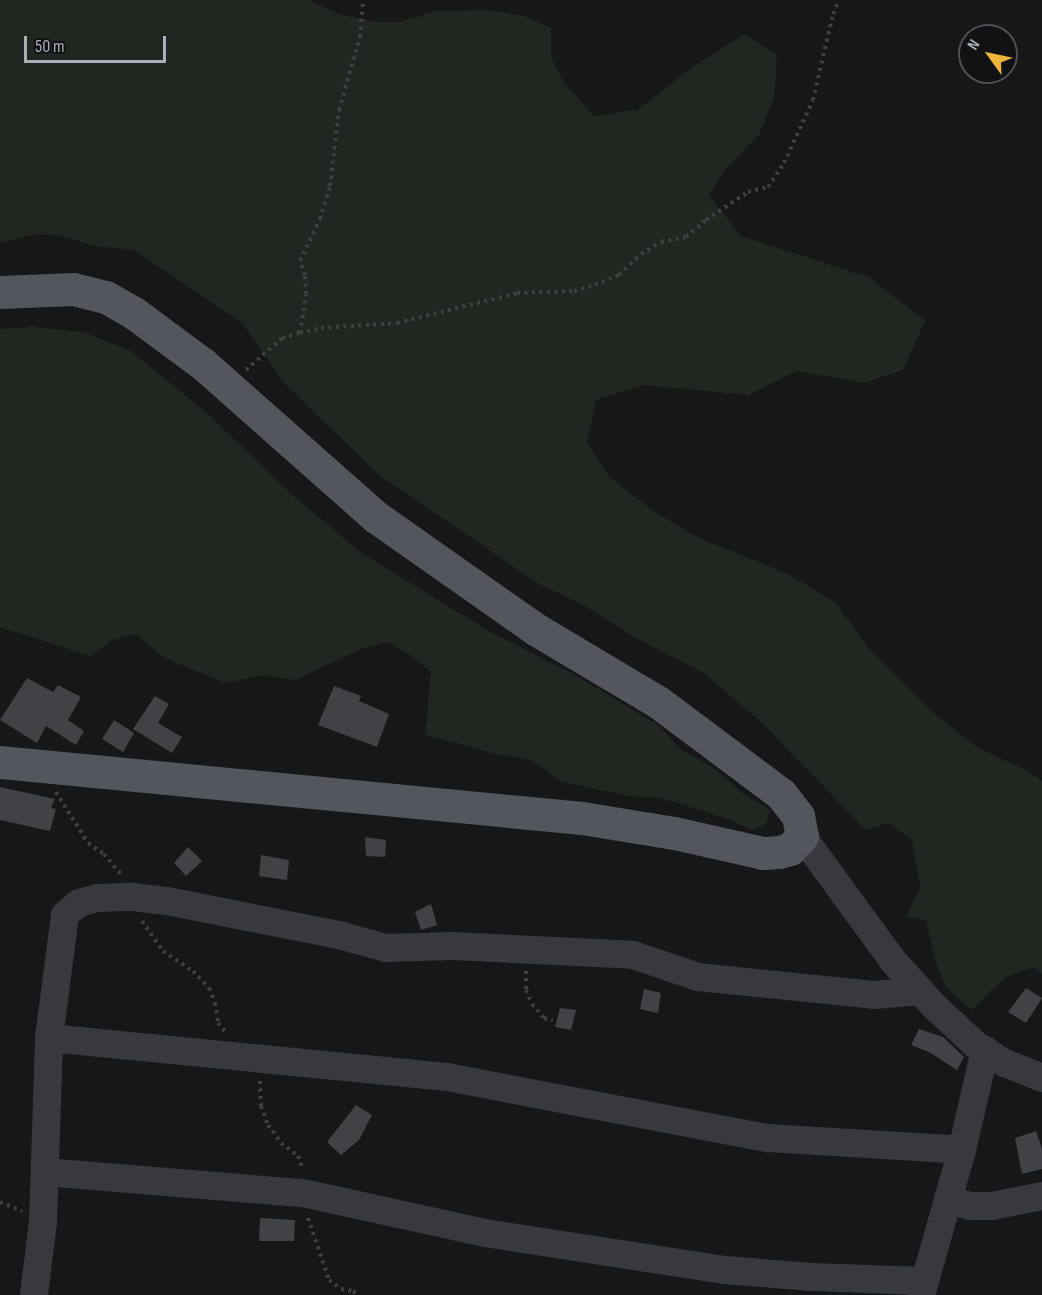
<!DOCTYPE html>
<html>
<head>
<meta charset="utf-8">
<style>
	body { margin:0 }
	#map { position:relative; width:1042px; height:1295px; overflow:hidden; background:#171719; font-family:"Sofia Sans Condensed",sans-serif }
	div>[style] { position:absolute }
	.green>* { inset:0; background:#1f2720 }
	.building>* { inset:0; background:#414246 }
	.path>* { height:4px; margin-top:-2px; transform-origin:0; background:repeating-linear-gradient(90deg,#3e4045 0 3px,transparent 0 7.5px) }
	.minor>* { height:28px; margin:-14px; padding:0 14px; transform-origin:14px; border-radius:14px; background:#38393e }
	.major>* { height:33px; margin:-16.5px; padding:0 16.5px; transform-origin:16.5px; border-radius:16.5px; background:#54565d }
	span { translate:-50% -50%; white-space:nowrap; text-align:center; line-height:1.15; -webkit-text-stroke:5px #121214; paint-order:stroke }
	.north { position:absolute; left:958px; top:24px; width:60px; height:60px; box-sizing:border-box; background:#121214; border:2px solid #4e5056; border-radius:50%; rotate:303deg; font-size:16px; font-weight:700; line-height:24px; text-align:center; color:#a9aeb8 }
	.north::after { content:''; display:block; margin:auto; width:21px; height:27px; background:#eeb33a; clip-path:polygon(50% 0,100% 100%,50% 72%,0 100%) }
	.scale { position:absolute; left:24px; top:36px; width:142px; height:27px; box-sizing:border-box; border:3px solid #a9aeb8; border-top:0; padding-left:8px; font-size:18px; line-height:21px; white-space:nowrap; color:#a9aeb8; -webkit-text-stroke:4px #121214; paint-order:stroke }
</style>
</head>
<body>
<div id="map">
	<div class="green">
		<div style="clip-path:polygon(0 0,308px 0,340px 14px,376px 22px,400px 22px,434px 11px,489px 10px,524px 16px,551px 28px,551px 57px,563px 81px,594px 116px,637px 110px,694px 66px,745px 34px,777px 55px,774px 98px,759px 135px,724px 171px,709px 195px,741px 236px,869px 277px,925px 321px,903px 370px,864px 383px,797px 371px,749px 395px,643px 385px,596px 400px,587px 442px,609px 477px,658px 514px,699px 538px,788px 574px,836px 603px,869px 649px,934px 713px,978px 748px,1027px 770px,1042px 781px,1042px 974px,1033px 967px,1006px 977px,972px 1010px,946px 988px,935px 960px,926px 920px,906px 917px,920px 887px,912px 840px,888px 823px,866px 830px,761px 722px,704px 673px,641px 641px,585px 606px,539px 584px,379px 475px,285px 384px,242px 323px,134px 250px,94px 246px,59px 235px,35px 234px,0 243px)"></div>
		<div style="clip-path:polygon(33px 327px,83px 332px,131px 351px,207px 413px,288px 491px,360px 552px,492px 633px,575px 675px,658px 725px,679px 748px,715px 769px,744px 794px,770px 810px,766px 824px,752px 830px,725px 818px,662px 798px,628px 796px,560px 781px,532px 760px,496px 754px,425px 735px,431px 672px,409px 654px,387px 642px,361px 649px,295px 680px,263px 675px,225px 683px,163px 657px,136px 634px,112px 640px,91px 656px,0 627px,0 329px)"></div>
	</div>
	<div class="building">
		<div style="clip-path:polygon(27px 678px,53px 692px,58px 685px,81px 697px,68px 720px,84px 731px,76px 745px,46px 726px,37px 743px,0 720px)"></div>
		<div style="clip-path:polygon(334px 686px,361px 696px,359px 701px,389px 714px,377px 747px,318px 725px)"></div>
		<div style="clip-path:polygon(155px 696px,169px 704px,158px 723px,182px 737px,172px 753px,133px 729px)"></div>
		<div style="clip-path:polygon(114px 720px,134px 733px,123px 752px,102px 739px)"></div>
		<div style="clip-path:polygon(0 787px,55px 799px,51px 808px,56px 809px,50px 831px,0 820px)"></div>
		<div style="clip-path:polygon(365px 837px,386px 840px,385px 857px,366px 856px)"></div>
		<div style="clip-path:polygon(188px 847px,202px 861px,186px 876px,174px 863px)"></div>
		<div style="clip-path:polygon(261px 855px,289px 860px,287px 880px,259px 876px)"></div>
		<div style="clip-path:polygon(431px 904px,437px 925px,421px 930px,415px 912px)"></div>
		<div style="clip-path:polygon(1026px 988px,1042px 998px,1026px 1023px,1008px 1012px)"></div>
		<div style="clip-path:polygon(644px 989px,661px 993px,658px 1013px,640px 1009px)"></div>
		<div style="clip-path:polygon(560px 1008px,576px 1010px,571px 1030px,555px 1027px)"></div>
		<div style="clip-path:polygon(919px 1029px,943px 1037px,964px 1057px,957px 1070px,929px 1052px,911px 1045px)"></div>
		<div style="clip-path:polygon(356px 1105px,372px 1115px,359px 1140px,341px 1155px,327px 1142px)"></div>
		<div style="clip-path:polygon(1036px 1131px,1042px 1149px,1042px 1169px,1022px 1174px,1015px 1138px)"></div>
		<div style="clip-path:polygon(260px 1218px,295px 1220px,294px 1241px,259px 1241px)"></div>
	</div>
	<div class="path">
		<div style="left:300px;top:333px;width:39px;rotate:-81deg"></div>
		<div style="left:306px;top:294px;width:19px;rotate:-93deg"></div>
		<div style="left:305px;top:275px;width:15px;rotate:-110deg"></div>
		<div style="left:300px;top:261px;width:47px;rotate:-64.5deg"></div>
		<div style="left:320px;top:219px;width:34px;rotate:-73deg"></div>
		<div style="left:330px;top:186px;width:77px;rotate:-83.2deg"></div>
		<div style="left:339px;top:110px;width:76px;rotate:-74deg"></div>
		<div style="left:360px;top:37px;width:37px;rotate:-85deg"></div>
		<div style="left:246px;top:370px;width:48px;rotate:-41.6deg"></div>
		<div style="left:282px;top:338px;width:19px;rotate:-16deg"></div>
		<div style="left:300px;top:333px;width:22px;rotate:-13deg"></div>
		<div style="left:321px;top:328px;width:76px;rotate:-3.8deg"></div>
		<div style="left:397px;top:323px;width:124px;rotate:-14deg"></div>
		<div style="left:517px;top:293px;width:57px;rotate:-2deg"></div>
		<div style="left:574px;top:291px;width:22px;rotate:-16deg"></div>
		<div style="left:595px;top:285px;width:26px;rotate:-23deg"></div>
		<div style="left:619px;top:275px;width:30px;rotate:-44deg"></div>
		<div style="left:641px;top:254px;width:23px;rotate:-31deg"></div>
		<div style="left:661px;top:242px;width:25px;rotate:-11deg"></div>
		<div style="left:686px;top:237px;width:26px;rotate:-40deg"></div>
		<div style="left:706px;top:220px;width:50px;rotate:-33.7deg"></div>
		<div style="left:748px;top:192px;width:21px;rotate:-14deg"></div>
		<div style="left:768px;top:187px;width:29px;rotate:-56deg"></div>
		<div style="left:784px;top:163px;width:69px;rotate:-65.3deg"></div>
		<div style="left:813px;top:100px;width:88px;rotate:-76.9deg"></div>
		<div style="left:833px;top:14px;width:15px;rotate:-67deg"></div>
		<div style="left:56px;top:792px;width:60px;rotate:57.9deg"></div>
		<div style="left:88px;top:843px;width:19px;rotate:35deg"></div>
		<div style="left:104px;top:854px;width:26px;rotate:50deg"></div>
		<div style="left:142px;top:921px;width:37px;rotate:55deg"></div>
		<div style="left:163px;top:951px;width:36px;rotate:34deg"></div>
		<div style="left:193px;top:971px;width:23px;rotate:47deg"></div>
		<div style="left:209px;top:988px;width:16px;rotate:68deg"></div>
		<div style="left:215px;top:1003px;width:20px;rotate:81deg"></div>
		<div style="left:218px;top:1023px;width:13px;rotate:51deg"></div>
		<div style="left:526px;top:971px;width:19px;rotate:90deg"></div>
		<div style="left:526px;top:990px;width:15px;rotate:67deg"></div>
		<div style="left:532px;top:1004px;width:18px;rotate:49deg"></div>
		<div style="left:544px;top:1018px;width:9px;rotate:13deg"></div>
		<div style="left:260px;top:1081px;width:25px;rotate:88deg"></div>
		<div style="left:261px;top:1106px;width:20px;rotate:70deg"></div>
		<div style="left:268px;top:1125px;width:22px;rotate:54deg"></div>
		<div style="left:281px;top:1143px;width:21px;rotate:37deg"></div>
		<div style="left:298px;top:1156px;width:15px;rotate:70deg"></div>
		<div style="left:0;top:1202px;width:24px;rotate:22deg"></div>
		<div style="left:308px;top:1218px;width:65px;rotate:71.3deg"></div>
		<div style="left:329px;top:1280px;width:15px;rotate:37deg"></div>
		<div style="left:341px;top:1289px;width:12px;rotate:9deg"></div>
		<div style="left:353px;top:1291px;width:6px;rotate:39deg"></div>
	</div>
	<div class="minor">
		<div style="left:802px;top:836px;width:156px;rotate:53.9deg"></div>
		<div style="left:894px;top:962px;width:61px;rotate:47.7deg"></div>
		<div style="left:935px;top:1007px;width:56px;rotate:42.8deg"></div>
		<div style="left:976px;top:1045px;width:34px;rotate:32deg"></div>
		<div style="left:1005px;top:1063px;width:40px;rotate:22deg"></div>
		<div style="left:49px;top:1038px;width:400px;rotate:5.6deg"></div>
		<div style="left:447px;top:1077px;width:327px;rotate:10.8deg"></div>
		<div style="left:768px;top:1138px;width:194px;rotate:3.5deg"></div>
		<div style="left:45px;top:1172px;width:259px;rotate:4.7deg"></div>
		<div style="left:303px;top:1193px;width:186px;rotate:12.4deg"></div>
		<div style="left:485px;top:1233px;width:243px;rotate:8.8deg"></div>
		<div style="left:725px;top:1270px;width:87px;rotate:4.6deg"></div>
		<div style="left:812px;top:1277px;width:112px;rotate:2deg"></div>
		<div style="left:948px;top:1199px;width:23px;rotate:18deg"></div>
		<div style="left:970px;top:1206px;width:22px"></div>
		<div style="left:992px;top:1206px;width:51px;rotate:-11.3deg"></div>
		<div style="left:34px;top:1295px;width:74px;rotate:-83deg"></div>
		<div style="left:43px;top:1222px;width:184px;rotate:-88.1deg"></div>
		<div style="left:49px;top:1038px;width:124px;rotate:-82.6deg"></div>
		<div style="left:65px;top:915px;width:18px;rotate:-41deg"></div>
		<div style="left:79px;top:903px;width:20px;rotate:-15deg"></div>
		<div style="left:98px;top:898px;width:35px;rotate:-2deg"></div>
		<div style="left:133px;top:897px;width:39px;rotate:7deg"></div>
		<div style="left:172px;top:902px;width:170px;rotate:11.2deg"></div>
		<div style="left:339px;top:935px;width:49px;rotate:15.5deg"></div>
		<div style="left:386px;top:948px;width:66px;rotate:-1.7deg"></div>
		<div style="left:452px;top:946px;width:181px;rotate:2.8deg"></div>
		<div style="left:633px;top:955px;width:69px;rotate:18.7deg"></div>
		<div style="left:698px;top:977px;width:177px;rotate:5.8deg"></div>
		<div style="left:874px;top:995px;width:47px;rotate:-4.9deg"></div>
		<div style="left:921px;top:1295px;width:151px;rotate:-74.2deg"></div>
		<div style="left:962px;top:1150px;width:103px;rotate:-77deg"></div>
	</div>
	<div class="major">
		<div style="left:0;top:292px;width:73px;rotate:-2.4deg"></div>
		<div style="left:73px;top:289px;width:34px;rotate:14deg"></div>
		<div style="left:106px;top:297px;width:32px;rotate:30deg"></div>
		<div style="left:134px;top:313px;width:86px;rotate:36.5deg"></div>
		<div style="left:203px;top:364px;width:231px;rotate:41.5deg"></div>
		<div style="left:376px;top:517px;width:197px;rotate:35.1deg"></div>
		<div style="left:537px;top:630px;width:141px;rotate:30.8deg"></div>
		<div style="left:658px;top:702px;width:154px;rotate:36.8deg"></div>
		<div style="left:781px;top:794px;width:28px;rotate:52deg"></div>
		<div style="left:798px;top:816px;width:20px;rotate:79deg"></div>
		<div style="left:802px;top:836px;width:18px;rotate:133deg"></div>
		<div style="left:790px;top:849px;width:11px;rotate:165deg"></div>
		<div style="left:779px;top:852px;width:16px;rotate:176deg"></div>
		<div style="left:763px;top:853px;width:91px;rotate:-167.3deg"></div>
		<div style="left:674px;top:833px;width:93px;rotate:-170.7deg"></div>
		<div style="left:582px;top:818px;width:585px;rotate:-174.5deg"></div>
	</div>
	<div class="north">N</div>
	<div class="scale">50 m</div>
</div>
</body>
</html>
